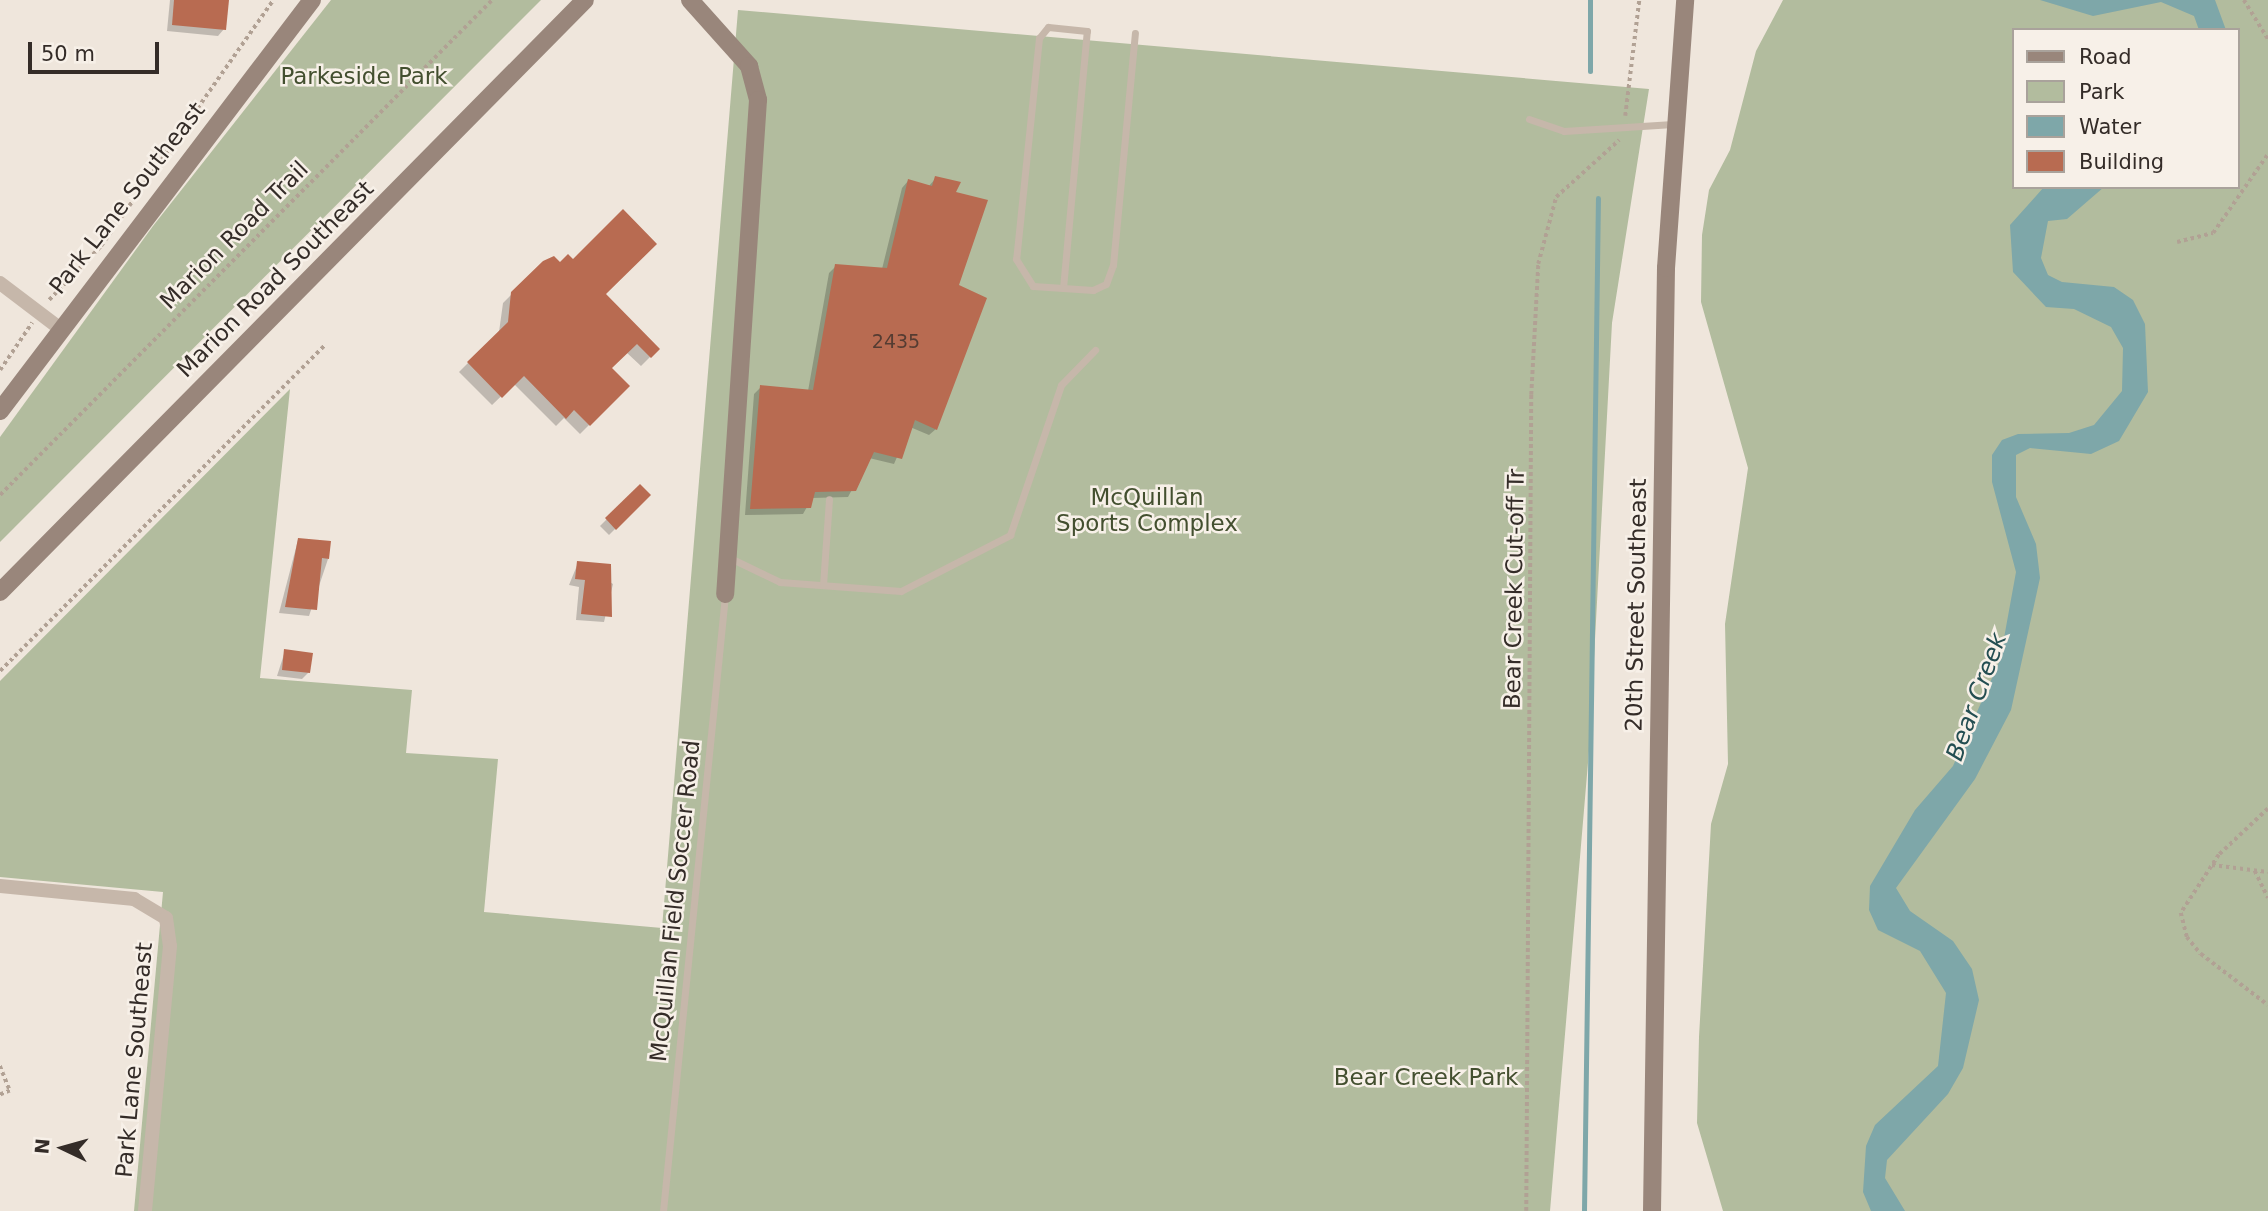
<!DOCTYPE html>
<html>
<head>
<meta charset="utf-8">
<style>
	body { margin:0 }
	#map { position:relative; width:2268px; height:1211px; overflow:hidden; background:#efe6dc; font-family:"DejaVu Sans",sans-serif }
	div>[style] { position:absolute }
	.green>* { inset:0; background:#b2bc9e }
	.water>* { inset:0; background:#7ea7a9 }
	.shadow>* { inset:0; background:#0003 }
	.stream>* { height:5px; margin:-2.5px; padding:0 2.5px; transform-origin:2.5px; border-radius:2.5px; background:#7ea7a9 }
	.building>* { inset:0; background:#b86b51 }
	.path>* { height:3.5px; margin-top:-1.75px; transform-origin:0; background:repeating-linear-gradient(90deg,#b1a194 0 3.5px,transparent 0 7px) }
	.lane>* { height:7px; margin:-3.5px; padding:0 3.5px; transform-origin:3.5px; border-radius:3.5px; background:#c6b7aa }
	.street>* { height:14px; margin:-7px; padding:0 7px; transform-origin:7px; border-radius:7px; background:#c6b7aa }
	.secondary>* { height:18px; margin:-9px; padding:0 9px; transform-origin:9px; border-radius:9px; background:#99867b }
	span { translate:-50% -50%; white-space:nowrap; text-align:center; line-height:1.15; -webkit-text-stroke:5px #f7f0e8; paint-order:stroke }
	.number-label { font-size:19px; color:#553c32 }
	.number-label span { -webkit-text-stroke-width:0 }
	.park-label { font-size:23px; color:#434f2f }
	.street-label { font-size:23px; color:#342c28 }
	.water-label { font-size:24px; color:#234d51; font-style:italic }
	.legend { position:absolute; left:2012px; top:28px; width:228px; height:161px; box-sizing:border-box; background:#f7f0e8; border:2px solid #a9a29b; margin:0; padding:9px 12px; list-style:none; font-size:21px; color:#342c28 }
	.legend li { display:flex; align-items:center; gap:14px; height:35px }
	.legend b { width:35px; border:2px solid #a9a29b }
	.north { position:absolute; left:28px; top:1113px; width:70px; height:70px; -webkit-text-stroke:5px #f7f0e8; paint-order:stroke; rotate:275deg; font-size:19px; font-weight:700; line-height:28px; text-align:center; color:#342c28 }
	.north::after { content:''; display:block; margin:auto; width:24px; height:32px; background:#342c28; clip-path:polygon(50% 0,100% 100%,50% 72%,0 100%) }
	.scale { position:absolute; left:28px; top:42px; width:131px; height:32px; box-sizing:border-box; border:4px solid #342c28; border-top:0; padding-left:9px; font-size:21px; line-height:24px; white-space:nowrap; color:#342c28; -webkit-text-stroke:5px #f7f0e8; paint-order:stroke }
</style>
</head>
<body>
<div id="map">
	<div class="green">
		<div style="clip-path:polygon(331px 0,541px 0,0 542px,0 437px,153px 226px)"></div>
		<div style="clip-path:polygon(evenodd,1783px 0,2268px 0,2268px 1211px,1723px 1211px,1697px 1123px,1699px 1037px,1711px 824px,1728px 764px,1725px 624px,1748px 468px,1701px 302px,1702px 235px,1709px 190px,1730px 150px,1756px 51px,1783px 0,2014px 30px,2238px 30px,2238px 187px,2014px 187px,2014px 30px)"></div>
		<div style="clip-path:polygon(738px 10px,1649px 89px,1612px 323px,1589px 751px,1550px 1211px,134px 1211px,163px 892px,0 877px,0 681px,290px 389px,260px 678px,412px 690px,406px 753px,498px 759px,484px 912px,662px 928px)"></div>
	</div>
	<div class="water">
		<div style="clip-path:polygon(2040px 0,2215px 0,2226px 30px,2199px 30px,2194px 16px,2161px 2px,2093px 16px)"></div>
		<div style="clip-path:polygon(2044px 187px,2104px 187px,2067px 219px,2048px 221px,2041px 258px,2048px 275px,2062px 282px,2114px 287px,2133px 300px,2145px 324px,2148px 392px,2119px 441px,2091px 454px,2030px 448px,2016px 455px,2016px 497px,2036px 544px,2040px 578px,2011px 710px,1975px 779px,1896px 888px,1910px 911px,1953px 941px,1972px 969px,1979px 1000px,1963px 1068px,1948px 1094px,1887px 1160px,1885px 1178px,1905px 1211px,1871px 1211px,1863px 1192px,1866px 1146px,1875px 1125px,1938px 1066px,1946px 993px,1920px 951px,1878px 930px,1869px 910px,1870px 886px,1915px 810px,1953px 766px,2000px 660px,2016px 572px,1992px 482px,1992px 455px,2002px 440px,2018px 434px,2069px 433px,2094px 425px,2122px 391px,2123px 348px,2111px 327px,2074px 309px,2046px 307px,2013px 272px,2010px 225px)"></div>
	</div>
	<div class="shadow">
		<div style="clip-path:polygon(170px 0,228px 0,224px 29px,218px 36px,167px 31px)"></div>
		<div style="clip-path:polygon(936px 178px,954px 193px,957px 286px,936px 429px,929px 435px,910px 427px,894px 464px,869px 458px,848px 497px,812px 498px,803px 514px,745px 515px,754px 394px,761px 387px,808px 391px,829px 273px,836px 266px,882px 269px,902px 188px,908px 181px,928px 187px)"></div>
		<div style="clip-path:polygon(544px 262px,604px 294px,658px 349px,641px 366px,626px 352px,610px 368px,628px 386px,580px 434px,564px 418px,556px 426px,514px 384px,492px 405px,459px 372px,499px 332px,503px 303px)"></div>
		<div style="clip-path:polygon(640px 486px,649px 495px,609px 535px,600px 526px)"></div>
		<div style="clip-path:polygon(298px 540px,328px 559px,309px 616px,279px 613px)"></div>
		<div style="clip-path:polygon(578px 563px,613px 584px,604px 622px,576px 620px,579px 587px,569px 585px)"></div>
		<div style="clip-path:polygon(285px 651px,309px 672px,302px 679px,277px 676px)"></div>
	</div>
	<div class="stream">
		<div style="left:1590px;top:71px;width:71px;rotate:-90deg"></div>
		<div style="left:1584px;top:1211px;width:1013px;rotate:-89.21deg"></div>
	</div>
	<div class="building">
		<div style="clip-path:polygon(174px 0,229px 0,226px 30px,172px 25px)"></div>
		<div style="clip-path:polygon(935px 176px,961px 182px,956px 192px,988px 200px,959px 285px,987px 298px,937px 430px,915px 420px,902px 459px,874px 452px,856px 491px,815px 492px,811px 508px,750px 509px,760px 385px,813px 390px,835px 264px,887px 268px,908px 179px,932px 186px)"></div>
		<div style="clip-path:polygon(623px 209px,657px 244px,606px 294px,660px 349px,651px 358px,637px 344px,612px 368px,630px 386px,590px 426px,574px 410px,566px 419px,524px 376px,502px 398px,467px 362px,508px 322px,511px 292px,543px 261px,554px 256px,560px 262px,568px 254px,573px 259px)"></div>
		<div style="clip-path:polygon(640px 484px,651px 495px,616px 530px,605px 518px)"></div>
		<div style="clip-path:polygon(298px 538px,331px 541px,329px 559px,322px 558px,317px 610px,285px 607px)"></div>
		<div style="clip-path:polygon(577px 561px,611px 564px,612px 617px,581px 614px,585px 580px,575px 579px)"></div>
		<div style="clip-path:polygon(284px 649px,313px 653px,310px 673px,282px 670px)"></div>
	</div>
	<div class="path">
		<div style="left:2244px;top:0;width:46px;rotate:58.4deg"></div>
		<div style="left:1625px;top:116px;width:117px;rotate:-83.1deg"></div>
		<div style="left:2177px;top:242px;width:37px;rotate:-14deg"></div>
		<div style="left:2213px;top:233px;width:96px;rotate:-55.2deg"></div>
		<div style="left:49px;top:300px;width:75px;rotate:-46.1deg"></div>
		<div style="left:101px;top:246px;width:300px;rotate:-55deg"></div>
		<div style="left:0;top:370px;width:57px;rotate:-55.8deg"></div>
		<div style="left:0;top:495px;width:698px;rotate:-45.17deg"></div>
		<div style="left:0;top:671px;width:459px;rotate:-45.1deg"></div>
		<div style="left:2268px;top:809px;width:67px;rotate:136.8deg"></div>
		<div style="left:2219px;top:855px;width:69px;rotate:123.2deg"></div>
		<div style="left:2181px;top:913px;width:25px;rotate:76deg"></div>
		<div style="left:2187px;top:937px;width:22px;rotate:51deg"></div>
		<div style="left:2201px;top:954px;width:84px;rotate:37.3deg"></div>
		<div style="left:2212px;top:865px;width:56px;rotate:7.1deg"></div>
		<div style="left:2255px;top:871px;width:30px;rotate:64deg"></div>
		<div style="left:0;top:1066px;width:27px;rotate:68deg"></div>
		<div style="left:10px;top:1091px;width:11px;rotate:158deg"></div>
		<div style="left:1526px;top:1211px;width:816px;rotate:-89.65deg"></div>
		<div style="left:1531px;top:395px;width:131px;rotate:-86.9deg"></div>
		<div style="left:1538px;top:264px;width:69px;rotate:-75deg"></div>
		<div style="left:1556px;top:197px;width:85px;rotate:-42.1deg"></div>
	</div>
	<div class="lane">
		<div style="left:1529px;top:119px;width:37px;rotate:19deg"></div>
		<div style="left:1564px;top:131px;width:109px;rotate:-3.7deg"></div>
		<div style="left:1063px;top:288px;width:258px;rotate:-84.7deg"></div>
		<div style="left:1087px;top:31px;width:39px;rotate:-174deg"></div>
		<div style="left:1048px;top:27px;width:14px;rotate:129deg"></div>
		<div style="left:1039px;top:38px;width:222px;rotate:95.9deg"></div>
		<div style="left:1016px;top:259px;width:32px;rotate:58deg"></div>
		<div style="left:1033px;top:286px;width:60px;rotate:3.8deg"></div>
		<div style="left:1093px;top:290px;width:14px;rotate:-25deg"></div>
		<div style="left:1106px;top:284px;width:20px;rotate:-70deg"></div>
		<div style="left:1113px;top:265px;width:233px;rotate:-84.6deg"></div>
		<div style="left:728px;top:557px;width:58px;rotate:25.7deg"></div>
		<div style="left:780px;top:582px;width:121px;rotate:4.3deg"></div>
		<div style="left:901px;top:591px;width:123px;rotate:-27.2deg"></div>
		<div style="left:1010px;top:535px;width:158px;rotate:-71.2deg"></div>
		<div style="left:1061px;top:385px;width:49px;rotate:-45.8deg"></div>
		<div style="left:823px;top:585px;width:86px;rotate:-86deg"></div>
		<div style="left:663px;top:1211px;width:619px;rotate:-84.25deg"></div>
	</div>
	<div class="street">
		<div style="left:0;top:283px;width:73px;rotate:37.2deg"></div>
		<div style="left:0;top:886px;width:135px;rotate:5.5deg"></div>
		<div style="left:134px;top:899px;width:37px;rotate:31deg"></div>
		<div style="left:166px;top:918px;width:28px;rotate:82deg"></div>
		<div style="left:170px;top:946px;width:266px;rotate:95.4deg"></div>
	</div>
	<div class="secondary">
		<div style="left:690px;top:0;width:89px;rotate:48.2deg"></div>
		<div style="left:749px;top:66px;width:35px;rotate:75deg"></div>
		<div style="left:758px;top:100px;width:495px;rotate:93.8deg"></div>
		<div style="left:0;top:411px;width:516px;rotate:-52.8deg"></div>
		<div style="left:0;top:592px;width:832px;rotate:-45.34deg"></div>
		<div style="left:1652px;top:1211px;width:943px;rotate:-89.15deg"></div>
		<div style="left:1666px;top:268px;width:269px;rotate:-85.9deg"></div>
	</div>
	<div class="number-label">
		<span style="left:896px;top:342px">2435</span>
	</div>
	<div class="park-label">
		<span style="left:364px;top:76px">Parkeside Park</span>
		<span style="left:1147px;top:510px">McQuillan<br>Sports Complex</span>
		<span style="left:1426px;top:1077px">Bear Creek Park</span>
	</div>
	<div class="street-label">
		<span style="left:127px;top:198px;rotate:-52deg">Park Lane Southeast</span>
		<span style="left:234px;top:235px;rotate:-45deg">Marion Road Trail</span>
		<span style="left:275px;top:279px;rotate:-45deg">Marion Road Southeast</span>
		<span style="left:1514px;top:589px;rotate:-89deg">Bear Creek Cut-off Tr</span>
		<span style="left:1636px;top:605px;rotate:-89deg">20th Street Southeast</span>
		<span style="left:675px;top:901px;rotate:-84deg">McQuillan Field Soccer Road</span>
		<span style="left:134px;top:1060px;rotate:-85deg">Park Lane Southeast</span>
	</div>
	<div class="water-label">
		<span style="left:1977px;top:697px;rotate:-70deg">Bear Creek</span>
	</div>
	<ul class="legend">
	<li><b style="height:9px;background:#99867b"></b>Road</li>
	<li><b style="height:19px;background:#b2bc9e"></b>Park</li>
	<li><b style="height:19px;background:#7ea7a9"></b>Water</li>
	<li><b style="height:19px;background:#b86b51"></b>Building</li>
	</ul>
	<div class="north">N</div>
	<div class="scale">50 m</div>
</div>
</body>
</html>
